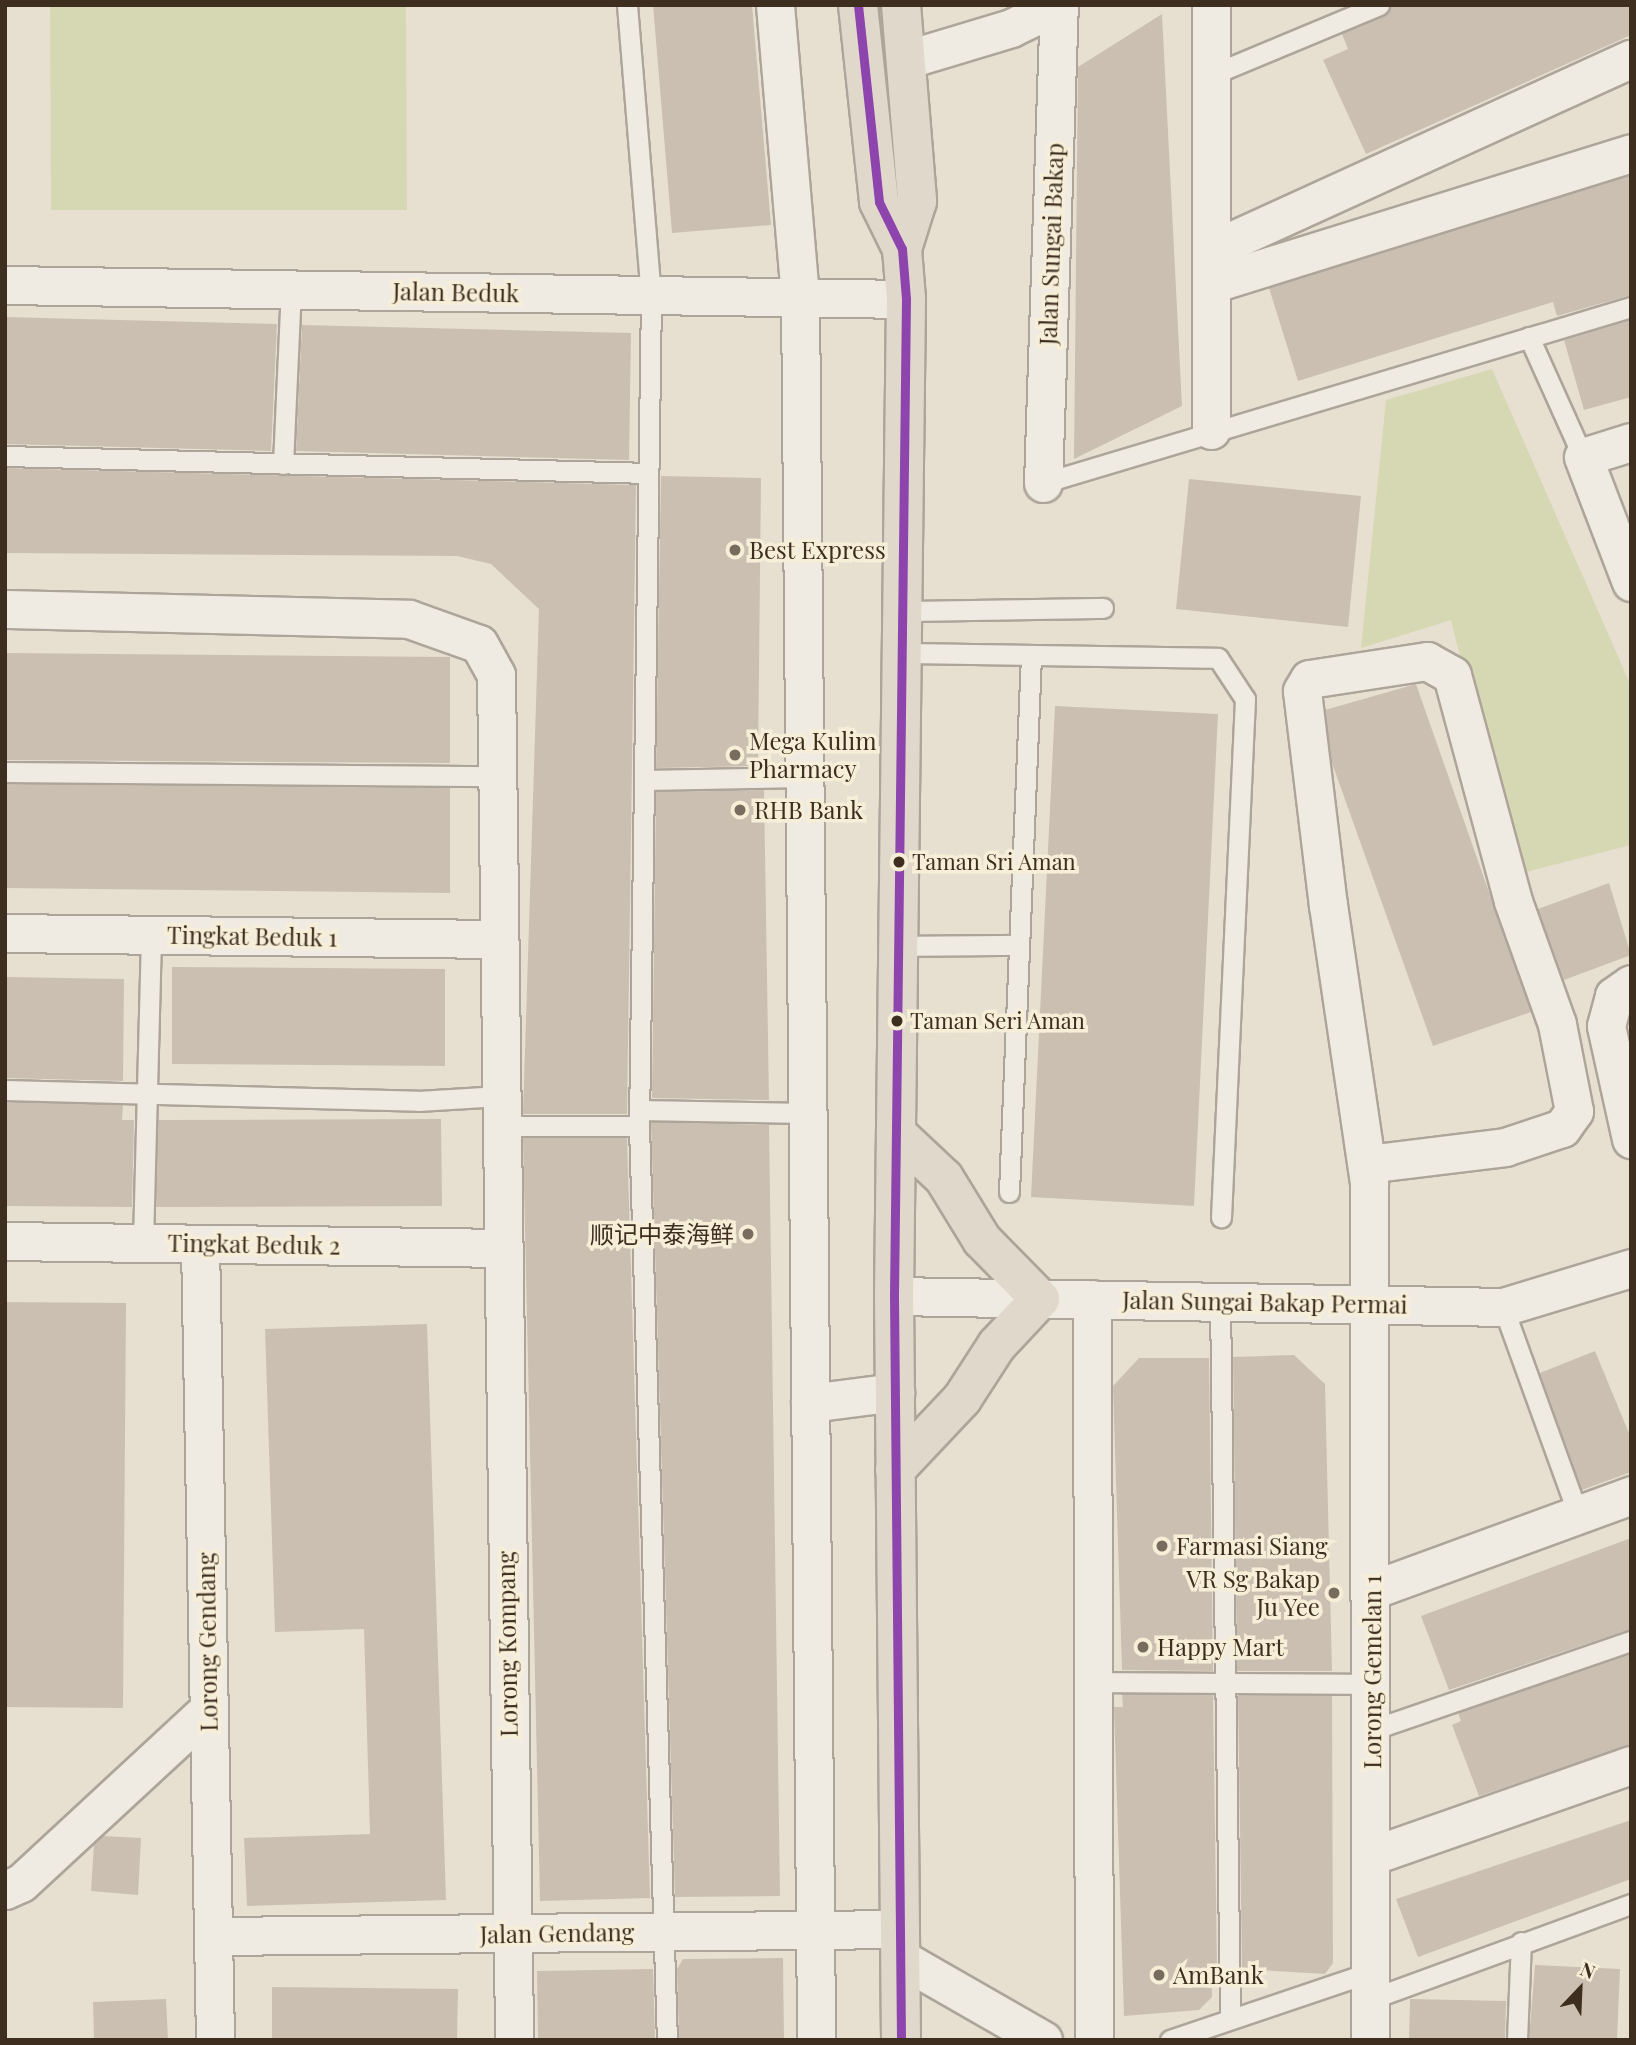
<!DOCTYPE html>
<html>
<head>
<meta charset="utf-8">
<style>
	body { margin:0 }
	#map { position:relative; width:1636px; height:2045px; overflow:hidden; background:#e7e0d1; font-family:"Playfair Display","Noto Sans SC",serif }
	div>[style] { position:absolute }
	.green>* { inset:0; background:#d6d7b3 }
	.building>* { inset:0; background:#cbbfb2 }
	.roads { filter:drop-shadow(2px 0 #ada599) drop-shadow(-2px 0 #ada599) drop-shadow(0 2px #ada599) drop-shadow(0 -2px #ada599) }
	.service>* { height:19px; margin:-9.5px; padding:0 9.5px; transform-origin:9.5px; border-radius:9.5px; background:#efebe3 }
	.minor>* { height:37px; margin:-18.5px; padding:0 18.5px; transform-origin:18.5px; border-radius:18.5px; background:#efebe3 }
	.trunk>* { height:38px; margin:-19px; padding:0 19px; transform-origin:19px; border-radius:19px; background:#e0d9cb }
	.bus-1>* { height:9px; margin:-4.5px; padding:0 4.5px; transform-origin:4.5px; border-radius:4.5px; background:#8e44ad }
	.dots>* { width:19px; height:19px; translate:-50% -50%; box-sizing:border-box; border:4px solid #f7eed8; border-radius:50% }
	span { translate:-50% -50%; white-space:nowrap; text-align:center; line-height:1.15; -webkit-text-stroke:7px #f7eed8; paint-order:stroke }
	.bus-label { font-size:22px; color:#3d2e20 }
	.left { translate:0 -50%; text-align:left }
	.street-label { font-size:24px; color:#3d2e20 }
	.poi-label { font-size:24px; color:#3d2e20 }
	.right { translate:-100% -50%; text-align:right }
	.frame { position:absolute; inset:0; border:7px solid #3d2e20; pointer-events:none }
	.north { position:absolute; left:1545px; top:1954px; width:70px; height:70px; -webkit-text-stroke:5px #f7eed8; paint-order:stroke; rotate:23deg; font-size:19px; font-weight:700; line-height:28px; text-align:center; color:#3d2e20 }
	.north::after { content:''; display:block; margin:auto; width:24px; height:32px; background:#3d2e20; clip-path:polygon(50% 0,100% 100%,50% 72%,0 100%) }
</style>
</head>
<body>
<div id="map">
	<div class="green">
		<div style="clip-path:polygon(50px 5px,406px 5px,407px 210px,51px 210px)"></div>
		<div style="clip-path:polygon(1492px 369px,1631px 686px,1631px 845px,1514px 875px,1451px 620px,1361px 648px,1386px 400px)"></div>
	</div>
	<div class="building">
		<div style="clip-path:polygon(653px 5px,752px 5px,771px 225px,672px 233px)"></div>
		<div style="clip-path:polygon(1391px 5px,1631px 5px,1631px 35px,1366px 154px,1323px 60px,1348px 49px,1342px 34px,1384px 16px)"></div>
		<div style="clip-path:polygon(1162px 14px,1182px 406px,1074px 459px,1078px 67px)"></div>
		<div style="clip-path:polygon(1631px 175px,1631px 295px,1557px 316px,1553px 302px,1298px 381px,1269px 288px)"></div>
		<div style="clip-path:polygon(5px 317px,277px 324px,271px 451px,5px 444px)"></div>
		<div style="clip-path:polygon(1631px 320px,1631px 397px,1584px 410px,1564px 340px)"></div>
		<div style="clip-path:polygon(302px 325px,631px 333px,629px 460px,296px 451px)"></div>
		<div style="clip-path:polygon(5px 468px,636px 485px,627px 1114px,523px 1114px,539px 609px,491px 564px,457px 556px,5px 553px)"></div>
		<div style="clip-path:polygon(661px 476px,761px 478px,758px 766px,656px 768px)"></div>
		<div style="clip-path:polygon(1189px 479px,1361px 496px,1348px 627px,1176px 609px)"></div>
		<div style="clip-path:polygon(5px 653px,450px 657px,450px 763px,5px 760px)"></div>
		<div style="clip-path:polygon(1416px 684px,1531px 1012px,1433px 1046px,1332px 763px,1325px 710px)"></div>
		<div style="clip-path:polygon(1055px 706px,1218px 714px,1194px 1206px,1031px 1197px)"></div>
		<div style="clip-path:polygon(5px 784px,450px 788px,450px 893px,5px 888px)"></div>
		<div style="clip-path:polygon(764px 790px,769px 1100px,652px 1098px,656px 792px)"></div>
		<div style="clip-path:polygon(1609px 883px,1631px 955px,1564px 980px,1538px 909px)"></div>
		<div style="clip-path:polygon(172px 967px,445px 969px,445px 1066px,172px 1064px)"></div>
		<div style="clip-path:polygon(5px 977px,124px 979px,123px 1081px,5px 1078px)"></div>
		<div style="clip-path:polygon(5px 1102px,123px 1105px,122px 1120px,134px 1120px,132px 1207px,5px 1206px)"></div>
		<div style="clip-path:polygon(441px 1119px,442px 1206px,156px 1207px,158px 1120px)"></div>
		<div style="clip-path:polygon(651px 1122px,769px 1125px,780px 1896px,675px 1897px)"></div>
		<div style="clip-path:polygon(523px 1138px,627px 1138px,650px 1898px,540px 1901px)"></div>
		<div style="clip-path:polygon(5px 1302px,126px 1303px,123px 1708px,5px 1707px)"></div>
		<div style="clip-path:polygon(427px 1324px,446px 1900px,247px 1906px,244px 1838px,370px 1834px,364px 1629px,275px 1632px,265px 1329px)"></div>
		<div style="clip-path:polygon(1595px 1351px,1631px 1438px,1631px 1472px,1582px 1490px,1540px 1373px)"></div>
		<div style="clip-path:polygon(1294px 1355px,1325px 1384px,1332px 1671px,1237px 1671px,1233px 1357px)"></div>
		<div style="clip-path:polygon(1139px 1358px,1209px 1358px,1213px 1671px,1122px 1670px,1113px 1386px)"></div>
		<div style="clip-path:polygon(1631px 1538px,1631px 1629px,1449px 1690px,1421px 1616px)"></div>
		<div style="clip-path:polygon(1631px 1654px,1631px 1745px,1479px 1796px,1452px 1725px,1461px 1721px,1458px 1713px)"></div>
		<div style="clip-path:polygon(1122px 1694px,1213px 1695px,1217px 1967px,1211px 1967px,1212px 1997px,1199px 2010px,1124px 2016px,1114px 1707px,1123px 1707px)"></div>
		<div style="clip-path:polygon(1238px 1695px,1332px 1696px,1333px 1963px,1325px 1974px,1242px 1969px)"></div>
		<div style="clip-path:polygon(1631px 1820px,1631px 1879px,1418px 1957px,1396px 1899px)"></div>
		<div style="clip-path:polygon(103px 1836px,141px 1838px,138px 1895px,91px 1891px,94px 1844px)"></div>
		<div style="clip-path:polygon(783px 1958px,784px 2040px,679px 2040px,677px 1969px,683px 1959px)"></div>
		<div style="clip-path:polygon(1535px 1965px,1620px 1969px,1617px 2040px,1529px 2040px)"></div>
		<div style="clip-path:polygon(653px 1969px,655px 2040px,538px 2040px,537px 1971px)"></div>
		<div style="clip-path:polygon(272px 1987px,458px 1989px,457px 2040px,272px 2040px)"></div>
		<div style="clip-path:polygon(166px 1999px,168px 2040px,94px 2040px,93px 2002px)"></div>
		<div style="clip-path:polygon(1410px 1999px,1506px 2001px,1505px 2040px,1409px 2040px)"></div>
	</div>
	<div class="roads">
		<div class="service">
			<div style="left:627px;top:5px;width:292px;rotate:85.3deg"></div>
			<div style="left:651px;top:296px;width:830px;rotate:90.83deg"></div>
			<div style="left:639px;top:1126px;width:914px;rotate:88.25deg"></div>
			<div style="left:1211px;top:75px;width:182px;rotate:-22.6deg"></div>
			<div style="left:1529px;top:337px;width:132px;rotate:65.8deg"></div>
			<div style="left:5px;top:456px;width:643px;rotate:1.51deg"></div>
			<div style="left:283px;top:464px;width:174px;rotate:-87.4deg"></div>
			<div style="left:1043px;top:483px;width:614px;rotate:-16.66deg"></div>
			<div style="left:903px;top:611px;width:200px;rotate:-0.9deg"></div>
			<div style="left:902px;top:653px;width:316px;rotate:0.9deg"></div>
			<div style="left:1218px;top:658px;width:49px;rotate:56.6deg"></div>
			<div style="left:1245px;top:699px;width:519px;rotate:92.65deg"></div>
			<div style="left:5px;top:772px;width:491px;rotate:0.5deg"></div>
			<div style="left:644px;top:780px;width:160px;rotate:-1.1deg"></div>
			<div style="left:898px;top:946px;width:121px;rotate:-0.5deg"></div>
			<div style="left:5px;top:1090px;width:413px;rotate:1.5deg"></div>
			<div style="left:418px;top:1101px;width:82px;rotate:-3.5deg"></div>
			<div style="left:640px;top:1110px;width:167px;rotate:1deg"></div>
			<div style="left:501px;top:1126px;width:138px"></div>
			<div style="left:1009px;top:1192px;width:537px;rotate:-87.65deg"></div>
			<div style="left:143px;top:1242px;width:307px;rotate:-88.5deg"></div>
			<div style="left:1220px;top:1302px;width:715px;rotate:89.2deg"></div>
			<div style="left:1503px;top:1307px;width:220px;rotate:70.1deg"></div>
			<div style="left:1093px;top:1682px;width:279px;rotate:0.4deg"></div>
			<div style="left:1372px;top:1730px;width:274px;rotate:-19deg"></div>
			<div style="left:1371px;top:1999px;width:277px;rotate:-20.1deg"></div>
			<div style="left:1170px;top:2040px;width:212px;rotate:-18.7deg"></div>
			<div style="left:1517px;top:2040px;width:98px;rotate:-87.7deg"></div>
		</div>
		<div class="minor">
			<div style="left:775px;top:5px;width:294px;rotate:85.1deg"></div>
			<div style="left:800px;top:298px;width:1742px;rotate:89.47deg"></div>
			<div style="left:1211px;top:5px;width:425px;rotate:90deg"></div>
			<div style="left:905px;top:60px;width:111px;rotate:-16.8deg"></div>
			<div style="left:1011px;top:28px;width:52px;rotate:-26.1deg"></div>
			<div style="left:1211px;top:250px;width:461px;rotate:-24.5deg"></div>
			<div style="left:1211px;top:284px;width:440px;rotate:-17.3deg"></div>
			<div style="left:5px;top:285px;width:901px;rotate:0.89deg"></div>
			<div style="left:1631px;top:442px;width:50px;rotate:162.6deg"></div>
			<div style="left:1583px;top:457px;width:134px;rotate:69deg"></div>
			<div style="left:1043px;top:483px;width:478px;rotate:-88.1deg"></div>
			<div style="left:5px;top:609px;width:404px;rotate:1.4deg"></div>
			<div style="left:409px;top:619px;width:74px;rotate:19.7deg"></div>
			<div style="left:479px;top:644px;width:35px;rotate:61deg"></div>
			<div style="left:496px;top:675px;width:1365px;rotate:89.24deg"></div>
			<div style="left:5px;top:933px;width:493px;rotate:0.7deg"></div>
			<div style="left:1631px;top:984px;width:21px;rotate:145deg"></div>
			<div style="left:1614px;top:996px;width:31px;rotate:105deg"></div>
			<div style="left:1606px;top:1026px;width:116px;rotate:77.5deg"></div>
			<div style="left:1367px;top:1164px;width:139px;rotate:-7deg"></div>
			<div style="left:1505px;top:1147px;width:60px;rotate:-18.4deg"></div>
			<div style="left:1562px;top:1128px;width:21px;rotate:-55deg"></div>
			<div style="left:1574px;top:1111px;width:89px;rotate:-101.1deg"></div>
			<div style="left:1557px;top:1024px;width:131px;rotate:-109.7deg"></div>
			<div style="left:1513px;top:901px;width:234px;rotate:-105.1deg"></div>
			<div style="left:1452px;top:675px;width:29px;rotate:-151deg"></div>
			<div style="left:1427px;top:661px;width:119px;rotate:171.3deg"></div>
			<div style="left:1309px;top:679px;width:14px;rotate:120deg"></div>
			<div style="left:1302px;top:691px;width:216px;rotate:83.1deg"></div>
			<div style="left:1328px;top:905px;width:280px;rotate:81.6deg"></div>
			<div style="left:1369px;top:1182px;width:858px;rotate:89.93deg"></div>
			<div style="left:5px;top:1241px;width:497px;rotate:0.8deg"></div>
			<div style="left:200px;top:1244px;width:796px;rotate:88.92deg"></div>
			<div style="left:894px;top:1296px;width:609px;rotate:1.03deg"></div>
			<div style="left:1503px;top:1307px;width:134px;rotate:-16.9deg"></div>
			<div style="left:1092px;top:1299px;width:741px;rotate:89.85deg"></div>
			<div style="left:810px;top:1403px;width:86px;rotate:-7.4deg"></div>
			<div style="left:1372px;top:1590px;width:276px;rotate:-20.1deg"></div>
			<div style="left:1371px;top:1856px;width:275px;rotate:-19.3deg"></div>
			<div style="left:5px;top:1890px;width:17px;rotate:-24deg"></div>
			<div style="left:21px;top:1883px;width:256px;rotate:-42.8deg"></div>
			<div style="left:213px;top:1936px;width:687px;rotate:-0.58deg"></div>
			<div style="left:900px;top:1958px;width:165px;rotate:29.8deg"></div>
		</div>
		<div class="trunk">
			<div style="left:858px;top:5px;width:198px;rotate:83.9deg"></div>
			<div style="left:879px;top:202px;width:52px;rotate:63.9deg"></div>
			<div style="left:902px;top:249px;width:50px;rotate:85.4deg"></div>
			<div style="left:906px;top:299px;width:997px;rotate:90.69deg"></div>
			<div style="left:894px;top:1296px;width:744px;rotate:89.46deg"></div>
			<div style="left:901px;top:5px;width:197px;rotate:85.3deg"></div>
			<div style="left:917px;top:201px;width:50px;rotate:107.4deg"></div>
			<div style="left:895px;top:1470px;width:98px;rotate:-46.7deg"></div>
			<div style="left:962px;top:1399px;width:64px;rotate:-57.1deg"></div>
			<div style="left:997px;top:1345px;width:63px;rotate:-46.9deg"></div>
			<div style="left:1040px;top:1299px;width:83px;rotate:-134.5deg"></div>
			<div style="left:982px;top:1240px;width:73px;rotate:-121.5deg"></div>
			<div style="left:944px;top:1178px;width:66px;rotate:-136.8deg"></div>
		</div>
	</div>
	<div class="bus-1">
		<div style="left:858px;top:5px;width:198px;rotate:83.9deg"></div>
		<div style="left:879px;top:202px;width:52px;rotate:63.9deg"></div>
		<div style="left:902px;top:249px;width:50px;rotate:85.4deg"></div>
		<div style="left:906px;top:299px;width:997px;rotate:90.69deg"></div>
		<div style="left:894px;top:1296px;width:744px;rotate:89.46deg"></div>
	</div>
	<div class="dots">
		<div style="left:735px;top:550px;background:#786c5e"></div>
		<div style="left:735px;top:755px;background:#786c5e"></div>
		<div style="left:740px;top:810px;background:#786c5e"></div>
		<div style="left:899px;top:862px;background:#3d2e20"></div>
		<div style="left:897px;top:1021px;background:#3d2e20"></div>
		<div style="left:748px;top:1234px;background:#786c5e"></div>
		<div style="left:1162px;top:1546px;background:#786c5e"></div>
		<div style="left:1334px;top:1593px;background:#786c5e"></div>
		<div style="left:1143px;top:1647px;background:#786c5e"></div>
		<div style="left:1159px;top:1975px;background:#786c5e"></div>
	</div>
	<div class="bus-label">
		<span class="left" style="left:912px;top:862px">Taman Sri Aman</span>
		<span class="left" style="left:910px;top:1021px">Taman Seri Aman</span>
	</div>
	<div class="street-label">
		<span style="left:1051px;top:244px;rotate:-88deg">Jalan Sungai Bakap</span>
		<span style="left:456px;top:292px;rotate:1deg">Jalan Beduk</span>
		<span style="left:252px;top:936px;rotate:1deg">Tingkat Beduk 1</span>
		<span style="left:254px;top:1244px;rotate:1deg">Tingkat Beduk 2</span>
		<span style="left:1265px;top:1302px;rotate:1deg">Jalan Sungai Bakap Permai</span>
		<span style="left:207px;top:1642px;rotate:-91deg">Lorong Gendang</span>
		<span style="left:507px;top:1644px;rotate:-91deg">Lorong Kompang</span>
		<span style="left:1372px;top:1672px;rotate:-90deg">Lorong Gemelan 1</span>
		<span style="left:557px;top:1933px;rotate:-1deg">Jalan Gendang</span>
	</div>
	<div class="poi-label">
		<span class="left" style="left:749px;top:550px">Best Express</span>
		<span class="left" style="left:749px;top:755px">Mega Kulim<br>Pharmacy</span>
		<span class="left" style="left:754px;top:810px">RHB Bank</span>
		<span class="right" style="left:734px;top:1234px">顺记中泰海鲜</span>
		<span class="left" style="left:1176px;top:1546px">Farmasi Siang</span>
		<span class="right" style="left:1320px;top:1593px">VR Sg Bakap<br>Ju Yee</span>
		<span class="left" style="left:1157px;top:1647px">Happy Mart</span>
		<span class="left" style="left:1173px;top:1975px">AmBank</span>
	</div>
	<div class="frame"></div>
	<div class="north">N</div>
</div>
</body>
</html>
